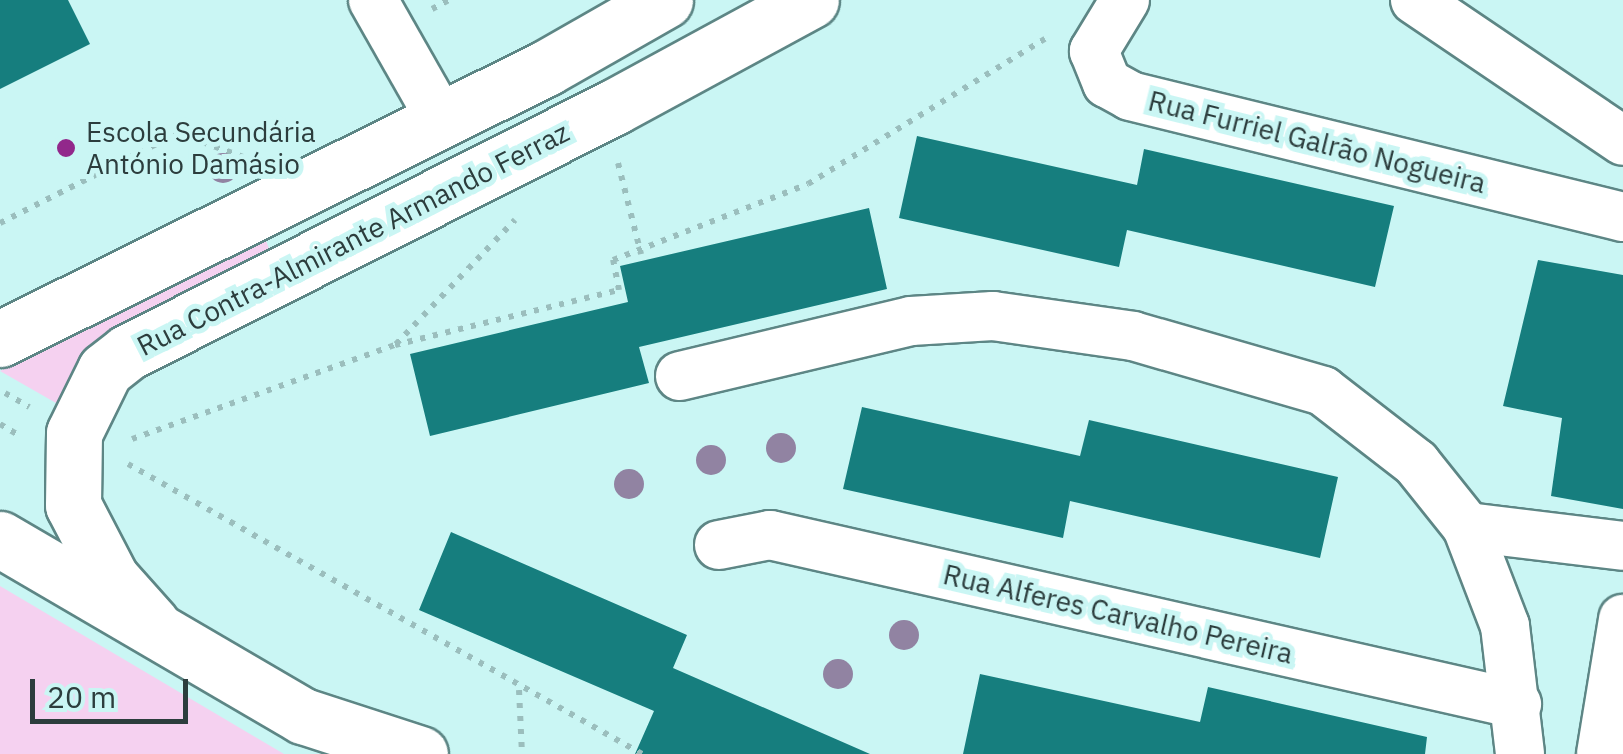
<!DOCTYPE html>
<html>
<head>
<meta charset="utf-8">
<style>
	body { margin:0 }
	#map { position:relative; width:1623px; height:754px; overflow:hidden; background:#caf6f4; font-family:"IBM Plex Sans",sans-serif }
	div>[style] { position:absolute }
	.green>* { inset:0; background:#f5d1f0 }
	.building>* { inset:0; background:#167e7e }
	.path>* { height:6px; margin-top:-3px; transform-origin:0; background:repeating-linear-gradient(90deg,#9bbebd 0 5px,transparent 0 13px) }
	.roads { filter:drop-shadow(2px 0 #5d8685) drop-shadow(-2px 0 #5d8685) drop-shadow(0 2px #5d8685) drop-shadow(0 -2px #5d8685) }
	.street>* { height:48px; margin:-24px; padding:0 24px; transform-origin:24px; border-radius:24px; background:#fff }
	.secondary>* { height:55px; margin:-27.5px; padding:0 27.5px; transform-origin:27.5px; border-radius:27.5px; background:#fff }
	.primary>* { height:55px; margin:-27.5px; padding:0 27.5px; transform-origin:27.5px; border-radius:27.5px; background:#fff }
	.trees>* { width:30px; height:30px; margin:-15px; border-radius:50%; background:#9183a2 }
	.dots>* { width:28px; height:28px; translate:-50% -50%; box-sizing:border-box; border:5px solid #caf6f4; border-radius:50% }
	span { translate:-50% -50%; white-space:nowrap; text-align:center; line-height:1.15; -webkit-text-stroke:10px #caf6f4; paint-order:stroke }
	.poi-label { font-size:28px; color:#2c3d3d }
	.left { translate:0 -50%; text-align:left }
	.street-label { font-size:28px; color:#2c3d3d }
	.scale { position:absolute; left:30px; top:679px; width:158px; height:45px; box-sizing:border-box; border:5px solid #2c3d3d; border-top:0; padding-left:12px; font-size:30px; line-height:35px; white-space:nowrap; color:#2c3d3d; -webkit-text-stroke:8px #caf6f4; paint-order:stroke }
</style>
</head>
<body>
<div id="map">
	<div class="green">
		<div style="clip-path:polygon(264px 236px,271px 253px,92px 347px,56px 403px,0 371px)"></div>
		<div style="clip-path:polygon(0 586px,284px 754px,0 754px)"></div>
	</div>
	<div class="building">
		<div style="clip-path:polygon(0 0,68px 0,90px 44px,0 89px)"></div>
		<div style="clip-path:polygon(917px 136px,1137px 185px,1144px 149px,1394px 206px,1375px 287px,1127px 230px,1119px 267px,899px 218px)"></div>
		<div style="clip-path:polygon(869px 208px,887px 289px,639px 347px,649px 383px,430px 436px,410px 354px,628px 302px,620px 266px)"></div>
		<div style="clip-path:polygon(1538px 260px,1623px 275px,1623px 509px,1551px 496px,1562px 418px,1503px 406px)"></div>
		<div style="clip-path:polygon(862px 407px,1080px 456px,1089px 420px,1338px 477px,1320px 558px,1070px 501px,1063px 538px,843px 489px)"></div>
		<div style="clip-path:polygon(451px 532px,687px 635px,673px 668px,870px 754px,635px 754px,654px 711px,419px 610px)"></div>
		<div style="clip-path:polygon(980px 674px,1200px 722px,1208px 687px,1427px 737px,1425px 754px,963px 754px)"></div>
	</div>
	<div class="path">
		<div style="left:432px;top:9px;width:19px;rotate:-28deg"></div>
		<div style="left:618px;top:163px;width:94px;rotate:75.8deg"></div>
		<div style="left:0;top:223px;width:199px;rotate:-26.8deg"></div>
		<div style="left:178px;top:133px;width:69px;rotate:20.3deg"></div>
		<div style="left:396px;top:344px;width:172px;rotate:-46.2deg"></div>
		<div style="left:5px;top:393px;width:28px;rotate:30deg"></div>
		<div style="left:0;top:424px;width:23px;rotate:31deg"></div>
		<div style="left:132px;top:439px;width:279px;rotate:-19.7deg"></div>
		<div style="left:395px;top:345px;width:231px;rotate:-13.8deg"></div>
		<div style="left:619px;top:290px;width:31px;rotate:-101deg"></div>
		<div style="left:613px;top:260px;width:209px;rotate:-21.3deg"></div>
		<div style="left:808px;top:184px;width:278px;rotate:-31.5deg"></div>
		<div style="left:128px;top:464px;width:590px;rotate:29.43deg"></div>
		<div style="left:519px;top:690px;width:64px;rotate:87.3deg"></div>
	</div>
	<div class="roads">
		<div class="street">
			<div style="left:373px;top:0;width:136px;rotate:60.4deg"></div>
			<div style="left:1125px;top:0;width:60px;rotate:121.3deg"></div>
			<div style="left:1094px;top:51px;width:35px;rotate:68deg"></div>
			<div style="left:1107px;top:83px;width:26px;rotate:29deg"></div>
			<div style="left:1130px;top:96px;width:508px;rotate:13.79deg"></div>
			<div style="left:1415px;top:0;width:251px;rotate:34.1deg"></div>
			<div style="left:680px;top:376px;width:237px;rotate:-13.4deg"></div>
			<div style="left:911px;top:321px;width:82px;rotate:-3.5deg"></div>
			<div style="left:993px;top:316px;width:141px;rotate:8.1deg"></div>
			<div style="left:1133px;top:336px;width:198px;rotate:16.1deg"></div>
			<div style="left:1323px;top:391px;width:118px;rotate:37.7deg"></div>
			<div style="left:1416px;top:463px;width:82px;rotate:51.4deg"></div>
			<div style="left:1467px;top:527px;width:106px;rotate:69deg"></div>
			<div style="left:1505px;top:626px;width:129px;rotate:83.3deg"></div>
			<div style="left:1467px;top:527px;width:157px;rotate:6.9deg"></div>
			<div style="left:719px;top:545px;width:52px;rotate:-11.1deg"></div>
			<div style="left:770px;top:535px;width:766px;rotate:12.75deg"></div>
			<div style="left:1601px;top:754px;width:137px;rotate:-80.7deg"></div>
		</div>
		<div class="secondary">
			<div style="left:0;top:339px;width:610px;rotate:-26.4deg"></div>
			<div style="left:546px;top:68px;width:137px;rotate:-29.7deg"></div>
			<div style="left:152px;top:624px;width:62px;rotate:-131.7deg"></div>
			<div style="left:111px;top:578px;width:82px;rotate:-117.5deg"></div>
			<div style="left:73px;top:505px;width:72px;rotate:-89.2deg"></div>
			<div style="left:74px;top:433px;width:70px;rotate:-63.8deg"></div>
			<div style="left:105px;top:370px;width:29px;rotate:-38deg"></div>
			<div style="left:128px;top:352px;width:544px;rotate:-26.75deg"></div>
			<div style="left:614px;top:107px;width:224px;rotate:-28.5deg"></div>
		</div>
		<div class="primary">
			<div style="left:0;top:539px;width:351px;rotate:30.3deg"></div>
			<div style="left:303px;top:716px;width:123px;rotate:18deg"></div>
		</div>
	</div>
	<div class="trees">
		<div style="left:223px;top:168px"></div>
		<div style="left:781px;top:448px"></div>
		<div style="left:711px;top:460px"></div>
		<div style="left:629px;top:484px"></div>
		<div style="left:904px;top:635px"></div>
		<div style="left:838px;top:674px"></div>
	</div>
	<div class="dots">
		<div style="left:66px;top:148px;background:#92288b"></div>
	</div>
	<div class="poi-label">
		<span class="left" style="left:86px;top:148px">Escola Secundária<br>António Damásio</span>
	</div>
	<div class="street-label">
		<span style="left:1317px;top:142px;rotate:14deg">Rua Furriel Galrão Nogueira</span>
		<span style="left:353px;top:239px;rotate:-27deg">Rua Contra-Almirante Armando Ferraz</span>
		<span style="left:1118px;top:614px;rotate:13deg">Rua Alferes Carvalho Pereira</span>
	</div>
	<div class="scale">20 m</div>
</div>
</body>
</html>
